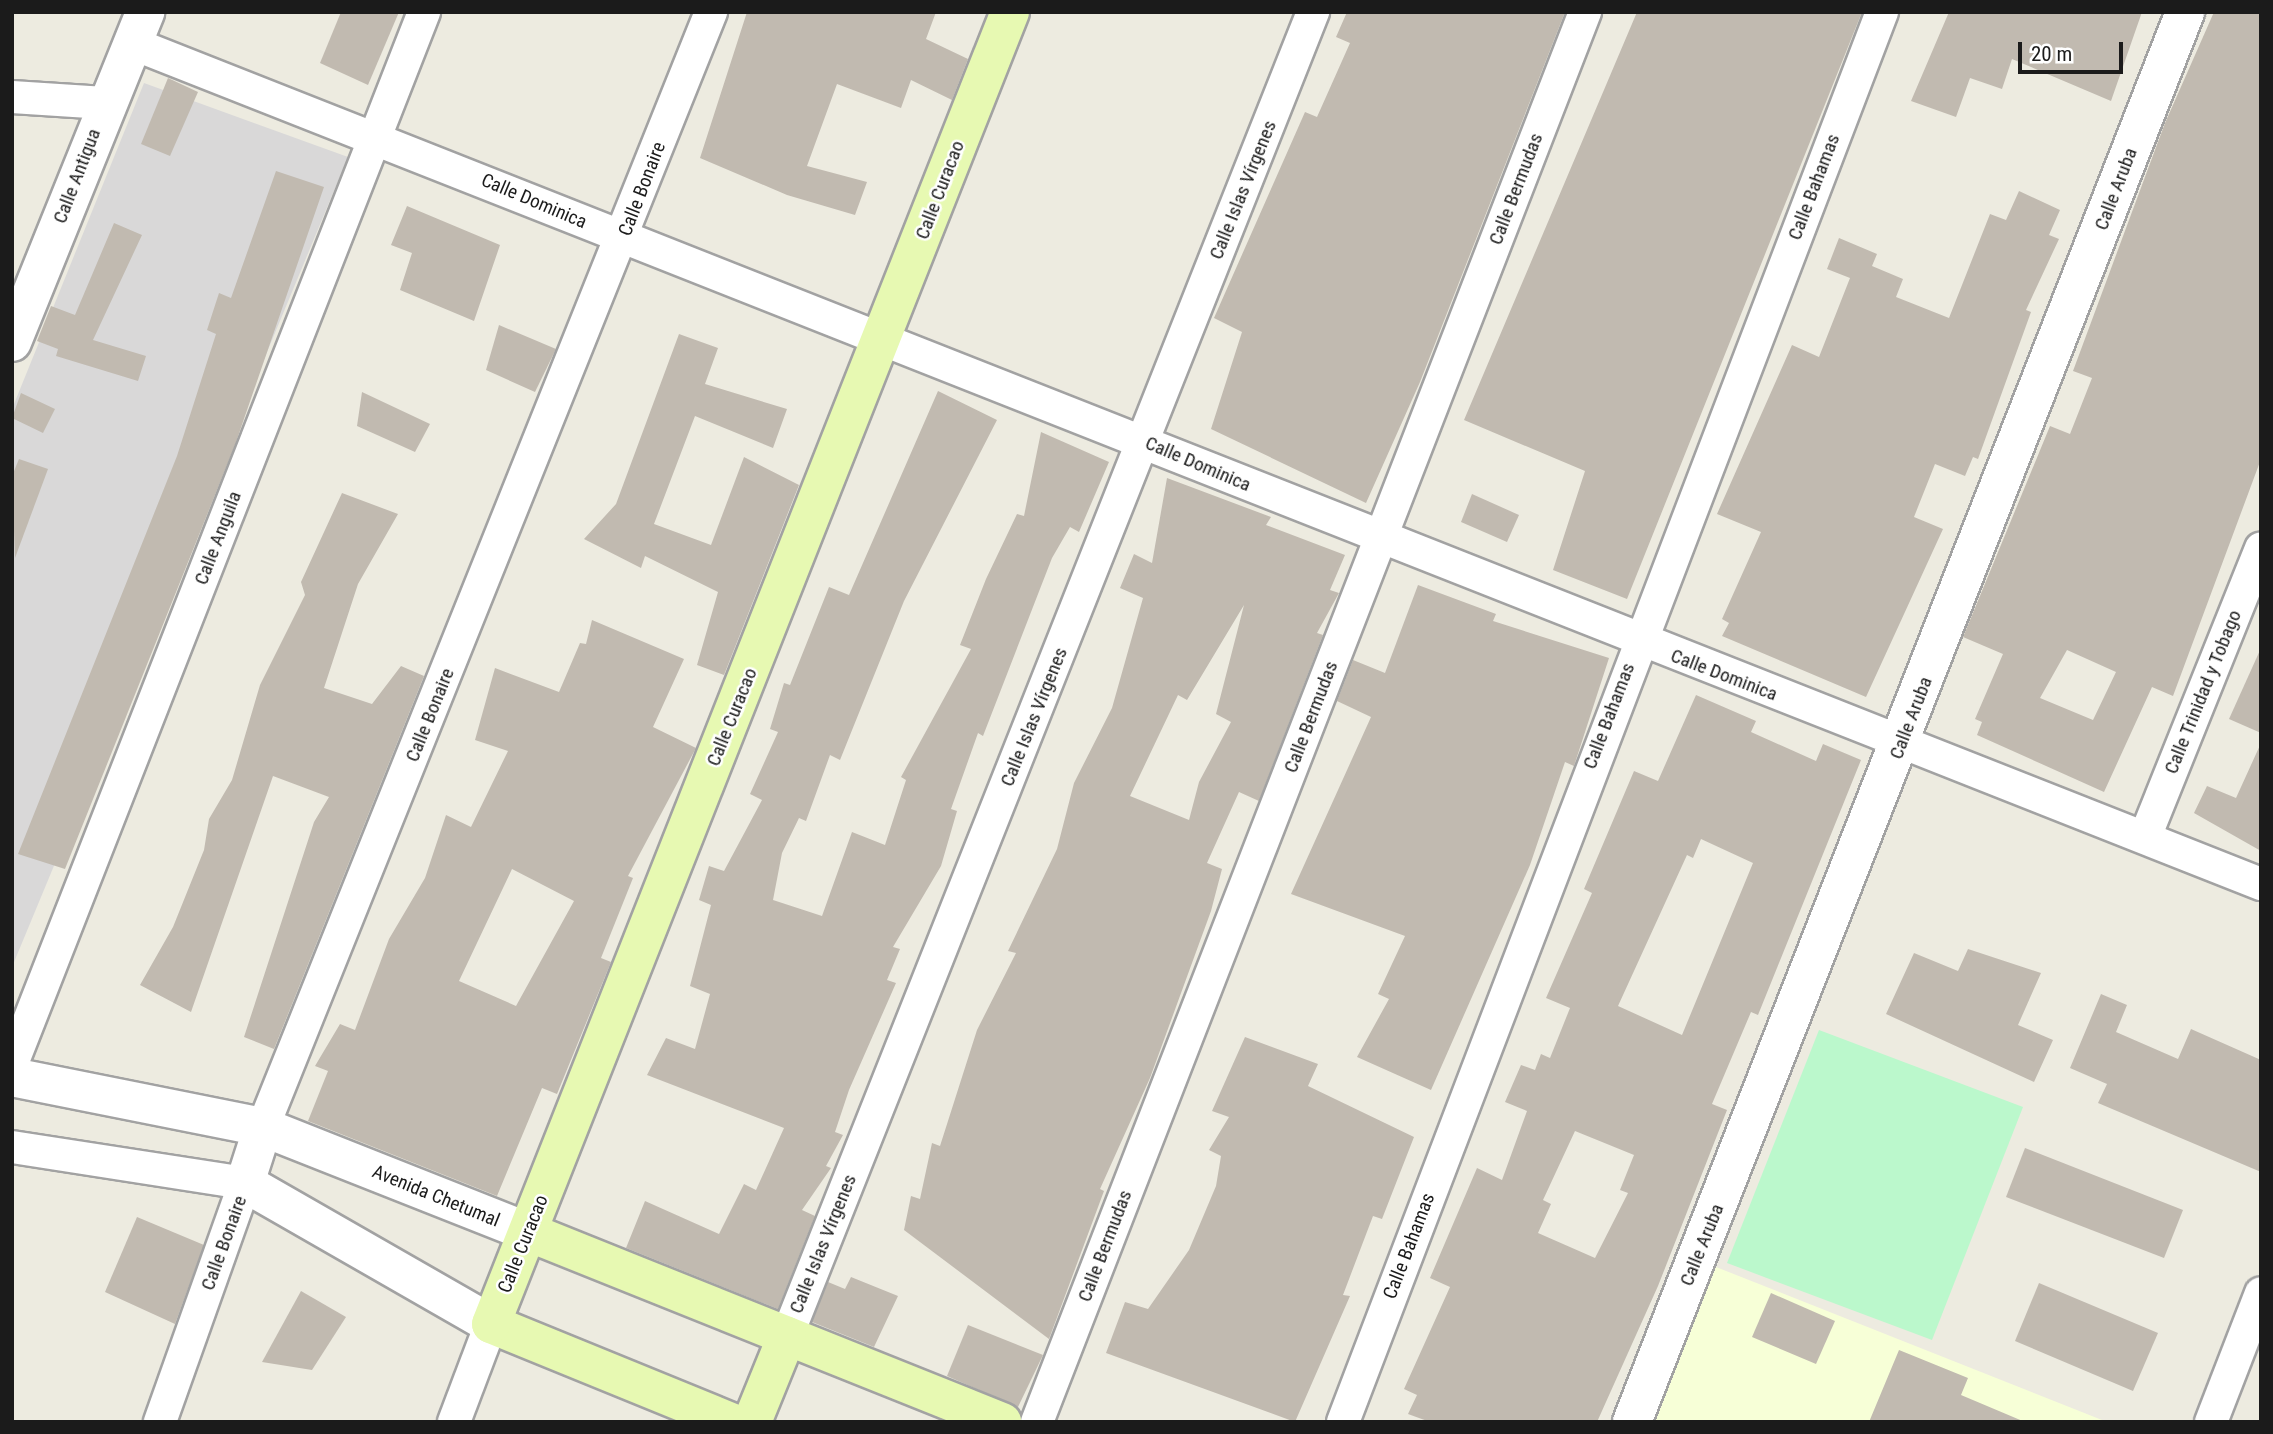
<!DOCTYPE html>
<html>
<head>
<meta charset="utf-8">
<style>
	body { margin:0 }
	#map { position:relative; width:2273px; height:1434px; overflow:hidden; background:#edebe0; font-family:"Roboto Condensed",sans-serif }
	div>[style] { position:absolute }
	.residential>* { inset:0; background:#d9d8d8 }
	.education>* { inset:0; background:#f7ffd7 }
	.park>* { inset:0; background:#bbf8cc }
	.building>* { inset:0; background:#c1bab0 }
	.roads { filter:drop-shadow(2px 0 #a2a2a2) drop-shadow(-2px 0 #a2a2a2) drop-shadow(0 2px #a2a2a2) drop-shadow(0 -2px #a2a2a2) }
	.minor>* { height:32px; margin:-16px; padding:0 16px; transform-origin:16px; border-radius:16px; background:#fff }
	.tertiary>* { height:38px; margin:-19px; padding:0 19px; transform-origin:19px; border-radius:19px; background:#fff }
	.secondary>* { height:38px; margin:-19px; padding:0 19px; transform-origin:19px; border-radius:19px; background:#e7f9b2 }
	span { translate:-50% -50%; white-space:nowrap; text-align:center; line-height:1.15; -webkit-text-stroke:5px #fff; paint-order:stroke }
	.street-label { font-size:19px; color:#1b1b1b }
	.frame { position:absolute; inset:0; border:14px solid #1b1b1b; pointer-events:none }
	.scale { position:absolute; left:2018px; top:42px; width:105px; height:32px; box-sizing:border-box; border:4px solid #1b1b1b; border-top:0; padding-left:9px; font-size:21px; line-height:24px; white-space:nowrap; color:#1b1b1b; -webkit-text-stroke:5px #fff; paint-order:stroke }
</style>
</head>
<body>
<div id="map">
	<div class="residential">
		<div style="clip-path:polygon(144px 83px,348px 157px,12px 967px,12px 409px)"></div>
	</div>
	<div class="education">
		<div style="clip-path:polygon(1716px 1267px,2107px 1422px,1655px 1422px)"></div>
	</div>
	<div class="park">
		<div style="clip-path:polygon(1819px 1030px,2023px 1107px,1932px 1340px,1727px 1263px)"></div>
	</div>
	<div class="building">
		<div style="clip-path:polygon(341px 12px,399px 12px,368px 85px,320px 63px)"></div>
		<div style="clip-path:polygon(747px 12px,936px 12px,926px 39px,968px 59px,952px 100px,911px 80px,901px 108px,837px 84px,807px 166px,867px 182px,855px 215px,787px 195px,700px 158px)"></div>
		<div style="clip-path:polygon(1347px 12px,1565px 12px,1420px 382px,1366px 503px,1211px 429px,1242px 332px,1214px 318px,1305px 112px,1317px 117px,1350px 43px,1336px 37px)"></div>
		<div style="clip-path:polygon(1637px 12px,1862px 12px,1627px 599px,1553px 570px,1585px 471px,1464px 420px)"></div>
		<div style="clip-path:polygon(1949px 12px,2142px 12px,2111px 101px,2012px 59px,2002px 89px,1970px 78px,1956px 117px,1911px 101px)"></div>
		<div style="clip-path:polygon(evenodd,2214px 12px,2261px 12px,2261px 459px,2173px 696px,2152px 687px,2104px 792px,1977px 735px,1982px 722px,1975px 719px,2003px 654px,1963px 637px,2050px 426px,2070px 434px,2092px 378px,2073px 371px,2165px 123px,2214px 12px,2067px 650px,2116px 672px,2093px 720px,2040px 698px,2067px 650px)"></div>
		<div style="clip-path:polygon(168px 78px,198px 92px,170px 156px,141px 144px)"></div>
		<div style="clip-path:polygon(276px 171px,324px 187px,235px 445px,65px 869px,18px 854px,177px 456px,216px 334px,207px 330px,219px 293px,231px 298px)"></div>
		<div style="clip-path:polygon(2019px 191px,2060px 210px,2049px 235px,2059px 239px,2026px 310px,2031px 312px,1978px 459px,1973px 457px,1965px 476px,1935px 464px,1914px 517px,1943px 529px,1866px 697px,1722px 636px,1729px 623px,1722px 619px,1761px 532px,1717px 514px,1792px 345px,1819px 357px,1850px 278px,1827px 269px,1839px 238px,1877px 254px,1872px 266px,1903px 279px,1896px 297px,1949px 318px,1990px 214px,2006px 220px)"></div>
		<div style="clip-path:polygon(407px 206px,500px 245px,474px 321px,400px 290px,412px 253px,391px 245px)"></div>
		<div style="clip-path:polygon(114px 223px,142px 235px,93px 340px,146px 356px,138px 381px,56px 356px,58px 349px,37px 341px,51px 306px,75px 315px)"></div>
		<div style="clip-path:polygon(499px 325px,556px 349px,535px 392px,486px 370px)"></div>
		<div style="clip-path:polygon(679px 334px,718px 348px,705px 384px,787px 409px,773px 448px,695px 416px,654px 524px,711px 545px,744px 457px,799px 485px,724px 675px,697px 665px,718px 592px,645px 556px,641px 568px,584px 539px,616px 504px)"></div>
		<div style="clip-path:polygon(938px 391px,997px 420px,904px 601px,840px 760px,830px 755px,806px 821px,799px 818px,782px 853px,773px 900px,822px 916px,852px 832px,885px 845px,906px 780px,901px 777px,971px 649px,960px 645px,986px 579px,1017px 514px,1024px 516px,1041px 432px,1109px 462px,1079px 532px,1070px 527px,1052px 558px,983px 736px,978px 733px,951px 809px,957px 811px,941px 866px,893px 947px,900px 949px,887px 980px,896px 983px,849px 1090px,835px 1132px,843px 1135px,826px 1166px,831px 1168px,802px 1210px,815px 1216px,778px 1309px,626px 1248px,645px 1201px,719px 1234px,744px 1184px,756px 1190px,784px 1128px,647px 1075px,666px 1038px,695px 1049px,710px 994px,690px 986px,711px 905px,699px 900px,709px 866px,724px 871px,762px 800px,750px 794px,778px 732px,770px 729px,784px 683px,790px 685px,829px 587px,849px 595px)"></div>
		<div style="clip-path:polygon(362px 392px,430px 424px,415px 452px,357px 426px)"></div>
		<div style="clip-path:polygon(21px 393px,55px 409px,43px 433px,12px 418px)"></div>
		<div style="clip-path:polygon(19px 459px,48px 469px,15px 558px,12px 476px)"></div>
		<div style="clip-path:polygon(evenodd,1167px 478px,1271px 517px,1266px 525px,1345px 555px,1330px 590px,1339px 593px,1317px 633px,1323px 635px,1259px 801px,1239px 792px,1207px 863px,1222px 869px,1211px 911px,1150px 1078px,1100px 1189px,1104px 1191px,1049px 1339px,904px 1230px,911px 1196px,920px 1199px,932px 1143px,940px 1146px,977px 1030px,1016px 953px,1008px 951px,1057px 849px,1074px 783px,1112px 708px,1143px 598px,1120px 588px,1134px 554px,1152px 563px,1167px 478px,1244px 605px,1216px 714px,1231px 722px,1199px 782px,1189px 820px,1130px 796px,1178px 695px,1187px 700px,1244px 605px)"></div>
		<div style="clip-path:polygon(342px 493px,398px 514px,358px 584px,324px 688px,372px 704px,401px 666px,424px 676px,274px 1049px,244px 1037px,314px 822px,329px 797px,273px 776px,191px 1012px,140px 985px,173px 927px,204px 850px,209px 819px,232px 780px,260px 685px,305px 595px,301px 582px)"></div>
		<div style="clip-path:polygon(1472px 494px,1519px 515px,1507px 542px,1461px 522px)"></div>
		<div style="clip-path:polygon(1418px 585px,1496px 614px,1493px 621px,1609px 658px,1574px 766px,1565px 762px,1530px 865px,1431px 1090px,1357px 1057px,1389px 999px,1378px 994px,1405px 936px,1291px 894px,1371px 717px,1337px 701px,1353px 660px,1385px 673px)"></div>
		<div style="clip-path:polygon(evenodd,592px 620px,684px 659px,653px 727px,696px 748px,628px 876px,633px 878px,601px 958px,611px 962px,557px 1094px,542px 1088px,497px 1196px,308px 1121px,328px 1071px,315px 1066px,340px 1024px,355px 1030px,389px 939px,425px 878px,446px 815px,471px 827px,508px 751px,475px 740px,495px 668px,559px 692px,580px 643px,586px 644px,592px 620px,512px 869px,574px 901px,516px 1006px,459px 981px,512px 869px)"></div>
		<div style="clip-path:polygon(2261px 648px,2261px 733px,2229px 719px)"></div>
		<div style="clip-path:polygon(evenodd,1696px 695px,1756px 721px,1751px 732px,1816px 761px,1823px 744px,1861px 760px,1758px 1015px,1751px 1012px,1712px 1104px,1727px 1110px,1658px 1286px,1597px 1422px,1430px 1422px,1408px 1414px,1417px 1395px,1404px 1389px,1450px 1287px,1430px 1278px,1477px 1168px,1502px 1180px,1527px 1111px,1505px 1102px,1521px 1065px,1535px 1070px,1541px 1054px,1550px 1058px,1570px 1008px,1546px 998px,1592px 893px,1584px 889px,1634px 771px,1658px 781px,1696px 695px,1701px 839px,1753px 863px,1682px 1035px,1618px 1006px,1687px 855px,1693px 858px,1701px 839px,1696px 695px,1575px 1131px,1634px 1155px,1620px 1190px,1628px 1193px,1595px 1258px,1538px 1233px,1551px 1204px,1543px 1200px,1575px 1131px)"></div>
		<div style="clip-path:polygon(2261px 743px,2261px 851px,2194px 813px,2207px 786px,2236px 798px)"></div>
		<div style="clip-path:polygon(1968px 949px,2041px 973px,2018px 1025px,2053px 1040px,2034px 1082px,1886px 1014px,1914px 953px,1958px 971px)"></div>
		<div style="clip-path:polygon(2101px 994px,2127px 1005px,2116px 1032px,2178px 1059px,2191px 1029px,2261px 1060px,2261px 1172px,2098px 1103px,2107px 1084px,2070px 1068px)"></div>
		<div style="clip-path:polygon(1245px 1037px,1318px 1064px,1308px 1086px,1414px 1137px,1382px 1219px,1373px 1216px,1343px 1295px,1350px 1296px,1295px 1422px,1106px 1353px,1125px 1302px,1148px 1309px,1189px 1250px,1216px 1186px,1221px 1156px,1209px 1150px,1229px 1117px,1212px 1111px)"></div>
		<div style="clip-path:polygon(2025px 1148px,2183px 1210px,2164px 1258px,2006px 1197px)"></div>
		<div style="clip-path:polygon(137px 1217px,204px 1245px,175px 1324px,105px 1292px)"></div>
		<div style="clip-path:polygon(851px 1277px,898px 1296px,874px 1347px,812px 1322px,828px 1282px,845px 1289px)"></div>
		<div style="clip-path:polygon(2039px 1283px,2158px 1333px,2133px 1391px,2015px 1341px)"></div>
		<div style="clip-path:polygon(301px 1291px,346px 1317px,312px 1370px,262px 1362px)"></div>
		<div style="clip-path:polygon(1771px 1293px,1835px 1321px,1816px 1364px,1752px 1337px)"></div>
		<div style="clip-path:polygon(968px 1325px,1043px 1355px,1018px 1407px,947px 1376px)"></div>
		<div style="clip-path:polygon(1899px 1350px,1968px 1378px,1961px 1395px,2025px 1422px,1869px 1422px)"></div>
	</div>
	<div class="roads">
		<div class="minor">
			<div style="left:134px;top:44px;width:2287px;rotate:21.55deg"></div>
			<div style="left:12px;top:97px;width:93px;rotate:3.7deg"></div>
			<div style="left:2145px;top:837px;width:311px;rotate:-68.1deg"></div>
			<div style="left:12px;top:1064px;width:1130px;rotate:-68.61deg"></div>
			<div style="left:263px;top:1127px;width:1202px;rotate:-68.11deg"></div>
			<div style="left:12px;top:1147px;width:236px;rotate:8.8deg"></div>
			<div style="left:245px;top:1183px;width:254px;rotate:109.6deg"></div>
			<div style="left:787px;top:1336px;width:1425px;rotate:-68.33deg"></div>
			<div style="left:454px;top:1422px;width:105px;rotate:-69.3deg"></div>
			<div style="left:1037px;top:1422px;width:1513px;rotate:-68.76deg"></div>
			<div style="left:1343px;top:1422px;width:1510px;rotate:-69.08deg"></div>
			<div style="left:2211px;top:1422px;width:138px;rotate:-68.8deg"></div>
		</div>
		<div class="tertiary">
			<div style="left:12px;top:342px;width:356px;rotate:-68deg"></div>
			<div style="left:12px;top:1077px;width:256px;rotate:11.3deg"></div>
			<div style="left:263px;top:1127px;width:285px;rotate:21.6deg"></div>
			<div style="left:263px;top:1127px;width:59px;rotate:107.8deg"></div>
			<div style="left:245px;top:1183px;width:284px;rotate:29.8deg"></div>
			<div style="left:1632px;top:1422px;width:1515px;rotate:-68.58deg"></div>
		</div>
		<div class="secondary">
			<div style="left:528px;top:1232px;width:511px;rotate:21.84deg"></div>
			<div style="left:731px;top:1422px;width:259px;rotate:-157.8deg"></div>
			<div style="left:491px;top:1324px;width:1411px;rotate:-68.42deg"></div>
			<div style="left:752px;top:1422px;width:93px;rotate:-67.9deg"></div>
		</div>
	</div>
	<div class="street-label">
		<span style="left:77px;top:176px;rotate:-69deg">Calle Antigua</span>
		<span style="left:1814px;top:187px;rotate:-69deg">Calle Bahamas</span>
		<span style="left:642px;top:189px;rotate:-69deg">Calle Bonaire</span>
		<span style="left:1516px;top:189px;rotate:-69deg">Calle Bermudas</span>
		<span style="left:2116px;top:189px;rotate:-69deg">Calle Aruba</span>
		<span style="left:940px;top:190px;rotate:-69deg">Calle Curacao</span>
		<span style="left:1243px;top:190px;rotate:-68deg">Calle Islas Vírgenes</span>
		<span style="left:534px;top:201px;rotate:23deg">Calle Dominica</span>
		<span style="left:1198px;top:464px;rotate:23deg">Calle Dominica</span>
		<span style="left:218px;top:538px;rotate:-69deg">Calle Anguila</span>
		<span style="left:1724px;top:675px;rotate:21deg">Calle Dominica</span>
		<span style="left:2203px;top:692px;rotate:-68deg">Calle Trinidad y Tobago</span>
		<span style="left:430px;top:715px;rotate:-68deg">Calle Bonaire</span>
		<span style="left:1609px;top:716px;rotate:-69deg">Calle Bahamas</span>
		<span style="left:732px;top:717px;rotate:-68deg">Calle Curacao</span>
		<span style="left:1034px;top:717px;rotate:-68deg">Calle Islas Vírgenes</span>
		<span style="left:1311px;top:717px;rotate:-69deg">Calle Bermudas</span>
		<span style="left:1911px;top:718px;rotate:-69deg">Calle Aruba</span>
		<span style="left:436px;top:1196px;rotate:22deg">Avenida Chetumal</span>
		<span style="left:224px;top:1243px;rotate:-70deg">Calle Bonaire</span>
		<span style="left:523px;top:1244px;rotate:-68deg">Calle Curacao</span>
		<span style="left:823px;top:1244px;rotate:-68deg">Calle Islas Vírgenes</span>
		<span style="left:1702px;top:1245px;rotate:-68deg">Calle Aruba</span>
		<span style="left:1105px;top:1246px;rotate:-69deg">Calle Bermudas</span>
		<span style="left:1409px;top:1246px;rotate:-69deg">Calle Bahamas</span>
	</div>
	<div class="frame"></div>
	<div class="scale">20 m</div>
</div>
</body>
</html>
